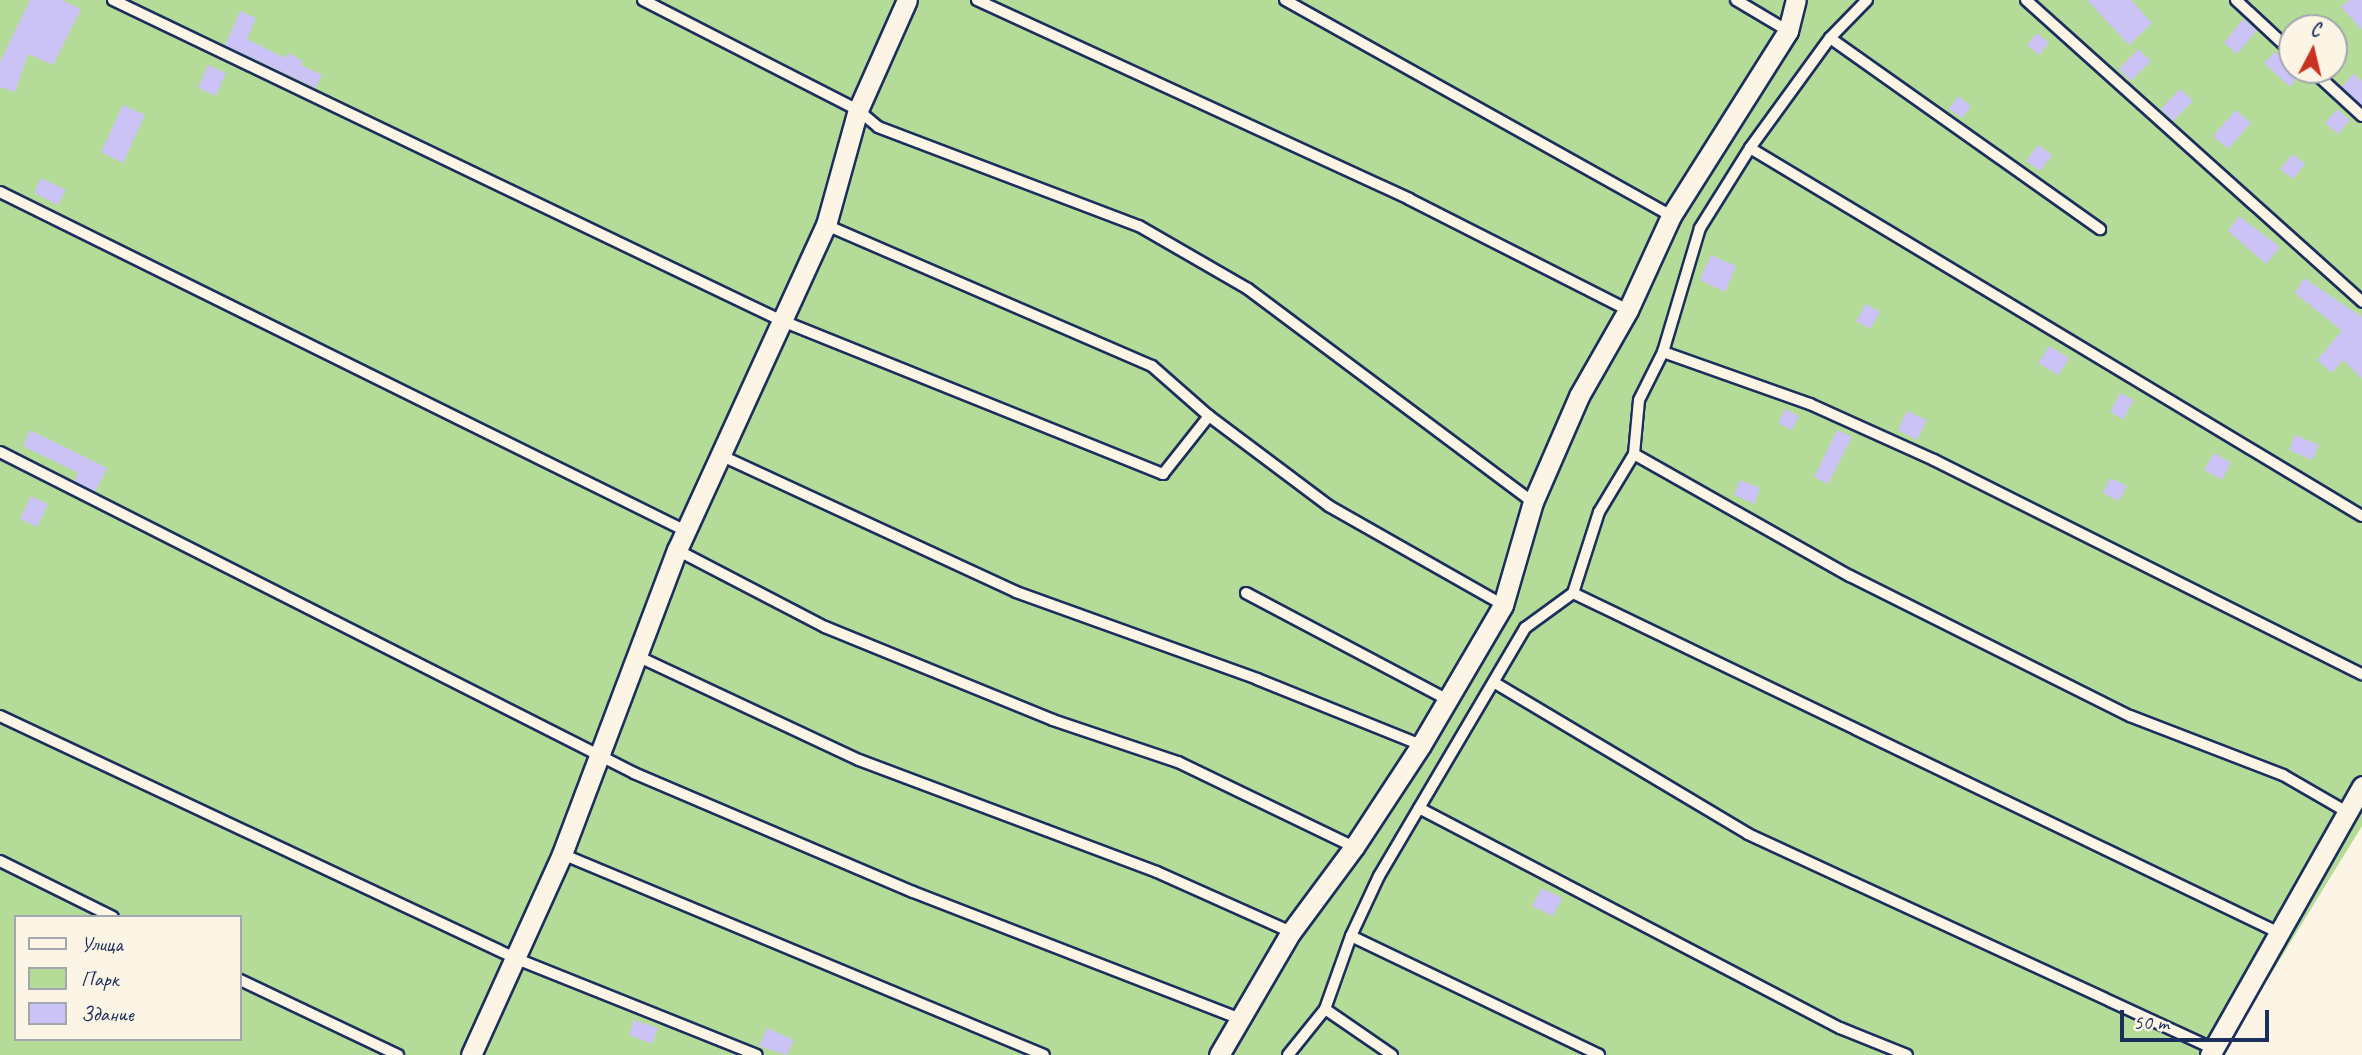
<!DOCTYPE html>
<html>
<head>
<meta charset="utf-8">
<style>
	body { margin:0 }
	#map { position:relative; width:2362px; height:1055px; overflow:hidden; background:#fcf5e5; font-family:Caveat,sans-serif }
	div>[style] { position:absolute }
	.green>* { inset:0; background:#b4db97 }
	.building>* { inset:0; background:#cbc3f5 }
	.roads { filter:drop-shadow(2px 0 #1b2f5e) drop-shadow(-2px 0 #1b2f5e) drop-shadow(0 2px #1b2f5e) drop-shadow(0 -2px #1b2f5e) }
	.lane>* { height:10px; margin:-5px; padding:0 5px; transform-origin:5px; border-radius:5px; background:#fcf5e5 }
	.street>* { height:19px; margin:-9.5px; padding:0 9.5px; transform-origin:9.5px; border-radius:9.5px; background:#fcf5e5 }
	span { translate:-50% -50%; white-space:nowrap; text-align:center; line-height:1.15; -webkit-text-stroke:5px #fcf5e5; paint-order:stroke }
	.legend { position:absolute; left:14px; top:915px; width:228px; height:126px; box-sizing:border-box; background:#fcf5e5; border:2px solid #a2a6af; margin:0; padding:9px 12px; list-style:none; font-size:21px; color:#1b2f5e }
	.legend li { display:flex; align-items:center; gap:14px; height:35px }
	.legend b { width:35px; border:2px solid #a2a6af }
	.north { position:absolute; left:2278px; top:14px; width:70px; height:70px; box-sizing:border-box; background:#fcf5e5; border:2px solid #a2a6af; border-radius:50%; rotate:7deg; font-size:19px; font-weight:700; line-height:28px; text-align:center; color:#1b2f5e }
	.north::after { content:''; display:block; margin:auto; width:24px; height:32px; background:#c8321e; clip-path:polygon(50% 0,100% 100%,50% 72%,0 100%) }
	.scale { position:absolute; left:2120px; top:1010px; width:149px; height:32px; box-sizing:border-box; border:4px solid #1b2f5e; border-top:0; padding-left:9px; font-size:21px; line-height:24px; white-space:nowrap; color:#1b2f5e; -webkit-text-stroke:5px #fcf5e5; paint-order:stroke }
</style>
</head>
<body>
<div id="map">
	<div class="green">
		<div style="clip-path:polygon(evenodd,0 0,2362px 0,2362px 826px,2221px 1055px,0 1055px,0 0,2292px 28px,2334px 28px,2334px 70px,2292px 70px,2292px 28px,0 0,16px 917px,240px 917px,240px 1039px,16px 1039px,16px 917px)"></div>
	</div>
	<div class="building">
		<div style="clip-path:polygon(30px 0,62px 0,81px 9px,53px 65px,28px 54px,15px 92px,0 87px,0 62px)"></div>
		<div style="clip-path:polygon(2087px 0,2131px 0,2152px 23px,2129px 45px)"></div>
		<div style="clip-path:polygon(2349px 0,2362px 0,2362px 30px,2341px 7px)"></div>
		<div style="clip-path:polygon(240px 11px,256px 18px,247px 39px,285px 58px,288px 53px,303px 61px,301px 65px,322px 75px,316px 88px,225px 45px)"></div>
		<div style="clip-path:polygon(2243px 19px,2257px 30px,2237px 54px,2224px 43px)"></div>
		<div style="clip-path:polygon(2037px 33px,2049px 43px,2039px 55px,2027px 45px)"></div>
		<div style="clip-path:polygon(2138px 49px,2151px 61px,2131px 81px,2119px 69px)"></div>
		<div style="clip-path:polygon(2275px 52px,2300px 75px,2290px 87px,2264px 63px)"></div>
		<div style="clip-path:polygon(208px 65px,226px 73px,216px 96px,198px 88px)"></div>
		<div style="clip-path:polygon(2353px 74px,2362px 81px,2362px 106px,2342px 87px)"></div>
		<div style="clip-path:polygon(2180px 89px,2193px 101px,2173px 121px,2161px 109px)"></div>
		<div style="clip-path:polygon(1958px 96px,1971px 106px,1962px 118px,1949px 109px)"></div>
		<div style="clip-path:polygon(123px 105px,145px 115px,123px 163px,101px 152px)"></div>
		<div style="clip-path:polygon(2337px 109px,2350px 120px,2338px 134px,2325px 123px)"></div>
		<div style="clip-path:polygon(2236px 110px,2251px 123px,2228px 149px,2213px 136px)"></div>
		<div style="clip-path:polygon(2038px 145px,2052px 155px,2040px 171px,2026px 161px)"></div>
		<div style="clip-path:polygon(2293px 154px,2305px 164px,2293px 179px,2280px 169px)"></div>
		<div style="clip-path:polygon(41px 178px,66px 190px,58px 205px,34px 193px)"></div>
		<div style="clip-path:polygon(2239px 216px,2280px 247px,2266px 264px,2228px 231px)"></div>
		<div style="clip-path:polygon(1711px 255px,1736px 266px,1725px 292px,1700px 280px)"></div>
		<div style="clip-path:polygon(2304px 278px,2362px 317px,2362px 379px,2343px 360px,2332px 373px,2317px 360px,2342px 331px,2295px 293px)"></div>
		<div style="clip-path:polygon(1866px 304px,1880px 312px,1870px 329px,1856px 321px)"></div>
		<div style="clip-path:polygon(2049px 346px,2069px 358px,2058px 375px,2038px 363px)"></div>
		<div style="clip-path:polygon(2120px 393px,2134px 400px,2123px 419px,2110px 412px)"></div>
		<div style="clip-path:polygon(1785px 409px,1799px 416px,1792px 430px,1778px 423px)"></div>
		<div style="clip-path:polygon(1907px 411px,1927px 420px,1917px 440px,1898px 430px)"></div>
		<div style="clip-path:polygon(30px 430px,107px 468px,95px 492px,74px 481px,78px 473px,23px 446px)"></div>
		<div style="clip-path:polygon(1837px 430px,1852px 437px,1828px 484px,1814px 477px)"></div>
		<div style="clip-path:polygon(2295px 435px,2319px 445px,2312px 460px,2289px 450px)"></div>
		<div style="clip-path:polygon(2214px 453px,2231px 463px,2222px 480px,2204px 470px)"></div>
		<div style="clip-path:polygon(2110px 478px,2127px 486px,2119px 501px,2103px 493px)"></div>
		<div style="clip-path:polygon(1740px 480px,1760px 488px,1754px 504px,1734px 495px)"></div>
		<div style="clip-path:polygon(31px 496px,48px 504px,37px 527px,20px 519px)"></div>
		<div style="clip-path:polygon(1542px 888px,1562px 898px,1553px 916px,1532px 906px)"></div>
		<div style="clip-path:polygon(634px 1020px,658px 1028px,652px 1044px,629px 1035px)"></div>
		<div style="clip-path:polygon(767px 1028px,794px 1040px,787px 1055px,759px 1046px)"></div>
	</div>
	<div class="roads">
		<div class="lane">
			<div style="left:113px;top:0;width:740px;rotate:25.63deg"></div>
			<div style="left:780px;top:320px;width:413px;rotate:21.9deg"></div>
			<div style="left:1163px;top:474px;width:74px;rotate:-51.6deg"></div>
			<div style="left:643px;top:0;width:242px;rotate:27.1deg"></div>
			<div style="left:858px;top:110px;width:26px;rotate:40deg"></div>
			<div style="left:878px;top:127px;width:279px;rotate:20.8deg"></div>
			<div style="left:1139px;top:226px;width:126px;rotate:30deg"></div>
			<div style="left:1248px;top:289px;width:356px;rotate:36.8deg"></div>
			<div style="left:977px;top:0;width:476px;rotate:24.7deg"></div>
			<div style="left:1409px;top:199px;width:246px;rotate:26.9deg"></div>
			<div style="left:1285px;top:0;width:442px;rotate:29.2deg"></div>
			<div style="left:1736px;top:0;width:61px;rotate:30.8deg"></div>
			<div style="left:2026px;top:0;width:452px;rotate:41.9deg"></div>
			<div style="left:2236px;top:0;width:76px;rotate:42.9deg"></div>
			<div style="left:1830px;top:38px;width:331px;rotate:35.3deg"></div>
			<div style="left:2312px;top:70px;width:68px;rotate:42.6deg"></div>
			<div style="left:1750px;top:148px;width:714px;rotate:31.02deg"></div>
			<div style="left:0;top:192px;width:765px;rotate:26.3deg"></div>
			<div style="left:826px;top:225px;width:355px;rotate:23.4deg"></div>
			<div style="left:1152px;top:366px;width:76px;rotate:41.3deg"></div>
			<div style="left:1209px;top:416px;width:150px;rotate:36.9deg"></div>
			<div style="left:1329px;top:506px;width:200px;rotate:29.6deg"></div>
			<div style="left:1663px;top:352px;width:156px;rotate:19.5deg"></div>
			<div style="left:1810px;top:404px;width:136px;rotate:24.3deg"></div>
			<div style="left:1934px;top:460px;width:479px;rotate:26.6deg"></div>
			<div style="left:0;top:452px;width:711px;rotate:26.85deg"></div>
			<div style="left:634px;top:773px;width:303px;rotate:23.1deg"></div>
			<div style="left:913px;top:892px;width:349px;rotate:21.2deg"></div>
			<div style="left:1634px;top:454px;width:248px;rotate:29.5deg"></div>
			<div style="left:1850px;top:576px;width:313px;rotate:26.6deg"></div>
			<div style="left:2130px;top:716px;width:164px;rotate:21.1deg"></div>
			<div style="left:2283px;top:775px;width:74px;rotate:30deg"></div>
			<div style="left:720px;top:455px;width:326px;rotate:24.8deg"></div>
			<div style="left:1016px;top:592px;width:256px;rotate:19.8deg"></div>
			<div style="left:1257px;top:679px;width:177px;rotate:21.9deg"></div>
			<div style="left:677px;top:550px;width:167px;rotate:27.5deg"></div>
			<div style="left:825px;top:627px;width:246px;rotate:22.2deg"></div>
			<div style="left:1053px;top:720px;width:132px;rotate:18.6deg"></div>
			<div style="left:1178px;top:762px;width:195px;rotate:25.8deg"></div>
			<div style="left:1246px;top:593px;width:229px;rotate:27.9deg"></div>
			<div style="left:1573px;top:593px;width:784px;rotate:25.71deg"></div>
			<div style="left:637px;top:656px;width:245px;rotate:25.1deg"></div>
			<div style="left:859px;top:760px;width:318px;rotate:20.6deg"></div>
			<div style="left:1157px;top:872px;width:147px;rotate:24.1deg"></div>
			<div style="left:1495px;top:683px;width:295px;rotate:30.8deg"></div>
			<div style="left:1748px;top:834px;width:513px;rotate:24.77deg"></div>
			<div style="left:0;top:716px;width:571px;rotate:25.17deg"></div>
			<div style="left:517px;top:959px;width:258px;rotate:21.8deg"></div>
			<div style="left:1419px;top:808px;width:475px;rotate:27.6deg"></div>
			<div style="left:1840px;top:1028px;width:72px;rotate:21.9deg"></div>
			<div style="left:562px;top:854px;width:522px;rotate:22.64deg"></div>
			<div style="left:0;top:861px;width:126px;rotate:26.4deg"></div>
			<div style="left:1351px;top:936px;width:275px;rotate:25.6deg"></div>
			<div style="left:240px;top:980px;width:175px;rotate:25.4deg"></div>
			<div style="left:1288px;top:1055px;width:59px;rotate:-51.2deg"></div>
			<div style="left:1392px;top:1055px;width:81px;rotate:-145.5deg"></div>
			<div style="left:1325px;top:1009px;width:77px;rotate:-70.4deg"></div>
			<div style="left:1351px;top:936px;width:66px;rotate:-65deg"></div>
			<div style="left:1379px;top:876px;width:288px;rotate:-59.5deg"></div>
			<div style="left:1525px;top:628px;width:59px;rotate:-36.1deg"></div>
			<div style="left:1573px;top:593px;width:85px;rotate:-72.2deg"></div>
			<div style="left:1599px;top:512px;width:68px;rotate:-58.9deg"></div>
			<div style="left:1634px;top:454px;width:54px;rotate:-84.7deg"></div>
			<div style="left:1639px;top:400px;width:54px;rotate:-63.4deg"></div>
			<div style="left:1663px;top:352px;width:129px;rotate:-73.4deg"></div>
			<div style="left:1700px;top:228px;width:94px;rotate:-58deg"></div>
			<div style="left:1750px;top:148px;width:136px;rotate:-54deg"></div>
			<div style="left:1830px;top:38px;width:53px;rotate:-45.8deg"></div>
		</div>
		<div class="street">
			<div style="left:471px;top:1055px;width:221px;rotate:-65.6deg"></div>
			<div style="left:562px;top:854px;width:325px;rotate:-69.3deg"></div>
			<div style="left:677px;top:550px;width:358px;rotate:-65.4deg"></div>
			<div style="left:826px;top:225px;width:119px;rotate:-74.5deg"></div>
			<div style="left:858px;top:110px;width:120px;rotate:-66deg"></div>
			<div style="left:1219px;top:1055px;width:143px;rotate:-59.7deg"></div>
			<div style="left:1291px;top:932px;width:106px;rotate:-53.5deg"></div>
			<div style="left:1354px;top:847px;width:122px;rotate:-56.7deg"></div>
			<div style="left:1421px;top:745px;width:162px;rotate:-59.6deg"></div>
			<div style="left:1503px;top:605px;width:107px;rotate:-73.8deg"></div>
			<div style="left:1533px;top:502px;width:116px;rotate:-66.5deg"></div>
			<div style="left:1579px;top:396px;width:99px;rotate:-60.3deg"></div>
			<div style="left:1628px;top:310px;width:103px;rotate:-65.4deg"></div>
			<div style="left:1671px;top:216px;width:219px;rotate:-57.7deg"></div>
			<div style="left:1788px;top:31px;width:32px;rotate:-76deg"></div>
			<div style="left:2210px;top:1055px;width:309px;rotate:-60.5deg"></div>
		</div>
	</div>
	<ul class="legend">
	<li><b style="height:9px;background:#fcf5e5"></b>Улица</li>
	<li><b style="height:19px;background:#b4db97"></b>Парк</li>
	<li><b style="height:19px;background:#cbc3f5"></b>Здание</li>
	</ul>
	<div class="north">С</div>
	<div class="scale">50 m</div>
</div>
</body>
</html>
